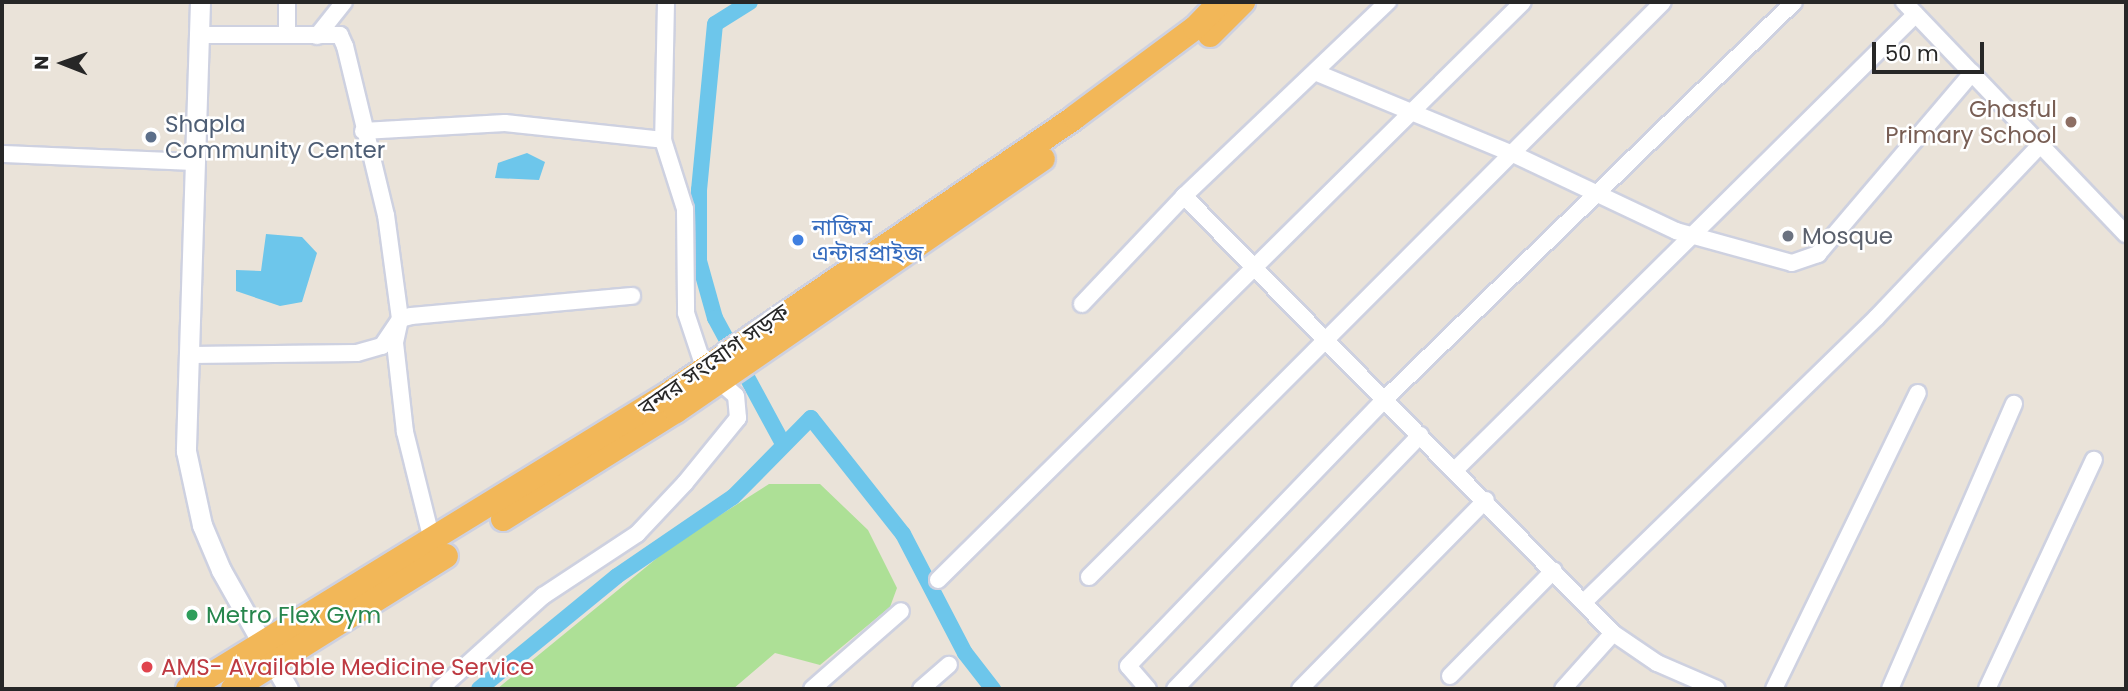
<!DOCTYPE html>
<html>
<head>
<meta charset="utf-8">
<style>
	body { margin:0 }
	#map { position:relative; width:2128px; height:691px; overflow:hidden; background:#eae3d9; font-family:Poppins,"Noto Sans Bengali",sans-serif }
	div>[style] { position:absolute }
	.green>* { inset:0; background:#ade096 }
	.water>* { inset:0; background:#6dc6eb }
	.canal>* { height:16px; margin:-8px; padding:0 8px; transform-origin:8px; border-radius:8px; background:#6dc6eb }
	.roads { filter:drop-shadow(2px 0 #ced1e0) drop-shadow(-2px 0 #ced1e0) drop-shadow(0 2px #ced1e0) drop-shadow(0 -2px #ced1e0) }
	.minor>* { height:16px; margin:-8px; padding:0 8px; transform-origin:8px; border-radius:8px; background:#fff }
	.tertiary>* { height:19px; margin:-9.5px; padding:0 9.5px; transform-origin:9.5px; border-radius:9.5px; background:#fff }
	.trunk>* { height:24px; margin:-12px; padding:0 12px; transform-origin:12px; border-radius:12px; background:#f2b758 }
	.dots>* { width:19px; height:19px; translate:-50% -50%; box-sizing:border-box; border:4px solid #fff; border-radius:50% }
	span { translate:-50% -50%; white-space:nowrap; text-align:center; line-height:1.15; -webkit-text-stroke:5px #fff; paint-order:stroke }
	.education-label { font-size:23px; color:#785e54 }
	.right { translate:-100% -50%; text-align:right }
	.service-label { font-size:23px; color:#4e5e75 }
	.left { translate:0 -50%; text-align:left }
	.shop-label { font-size:23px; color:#366cbe }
	.worship-label { font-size:23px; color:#5b616d }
	.street-label { font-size:23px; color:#272727 }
	.leisure-label { font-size:23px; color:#27864d }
	.health-label { font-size:23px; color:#be3a42 }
	.frame { position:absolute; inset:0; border:4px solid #272727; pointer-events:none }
	.north { position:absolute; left:28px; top:28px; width:70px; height:70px; -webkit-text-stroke:5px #fff; paint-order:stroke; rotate:271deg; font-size:19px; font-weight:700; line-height:28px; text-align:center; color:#272727 }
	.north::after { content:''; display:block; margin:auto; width:24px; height:32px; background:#272727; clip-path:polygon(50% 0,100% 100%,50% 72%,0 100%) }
	.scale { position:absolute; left:1872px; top:42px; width:112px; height:32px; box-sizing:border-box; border:4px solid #272727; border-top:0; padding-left:9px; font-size:21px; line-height:24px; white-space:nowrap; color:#272727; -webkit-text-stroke:5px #fff; paint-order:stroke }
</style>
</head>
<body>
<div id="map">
	<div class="green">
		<div style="clip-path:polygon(769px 484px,820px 484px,868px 530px,897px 588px,890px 607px,820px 665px,775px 653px,733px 689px,497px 689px,673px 545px)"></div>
	</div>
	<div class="water">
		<div style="clip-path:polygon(527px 153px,545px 162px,539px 180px,495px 178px,498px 163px)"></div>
		<div style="clip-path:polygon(266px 234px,302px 237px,317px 253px,302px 302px,280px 306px,236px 291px,236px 270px,261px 271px)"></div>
	</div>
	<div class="canal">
		<div style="left:750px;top:2px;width:41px;rotate:147.8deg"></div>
		<div style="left:715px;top:24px;width:167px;rotate:95.5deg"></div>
		<div style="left:699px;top:190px;width:71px;rotate:90deg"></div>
		<div style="left:699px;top:261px;width:59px;rotate:74.3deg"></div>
		<div style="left:715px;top:318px;width:143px;rotate:61.6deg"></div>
		<div style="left:479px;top:689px;width:178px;rotate:-39.3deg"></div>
		<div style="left:617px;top:576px;width:140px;rotate:-34.3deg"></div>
		<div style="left:733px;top:497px;width:111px;rotate:-45.4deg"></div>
		<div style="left:811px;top:418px;width:148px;rotate:51.6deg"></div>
		<div style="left:903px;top:534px;width:134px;rotate:62.5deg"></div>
		<div style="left:965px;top:653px;width:46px;rotate:52.1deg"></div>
	</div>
	<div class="roads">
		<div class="minor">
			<div style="left:666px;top:2px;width:138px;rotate:91.2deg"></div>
			<div style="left:663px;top:140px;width:72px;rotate:72.3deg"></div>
			<div style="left:685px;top:209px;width:104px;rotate:89.4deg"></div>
			<div style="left:686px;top:313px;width:57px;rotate:71.6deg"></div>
			<div style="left:1904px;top:2px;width:321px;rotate:46.3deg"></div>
			<div style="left:198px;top:35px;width:142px"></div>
			<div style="left:340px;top:35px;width:12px;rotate:66deg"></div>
			<div style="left:345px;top:46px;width:174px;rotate:76.4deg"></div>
			<div style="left:386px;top:215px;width:105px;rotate:82.3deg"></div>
			<div style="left:400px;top:319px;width:25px;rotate:102deg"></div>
			<div style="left:395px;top:343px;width:90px;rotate:83.6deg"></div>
			<div style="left:405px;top:432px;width:115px;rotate:76deg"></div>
			<div style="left:287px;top:35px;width:33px;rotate:-90deg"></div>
			<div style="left:317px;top:36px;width:43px;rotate:-51.5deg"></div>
			<div style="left:1317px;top:73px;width:212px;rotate:22.5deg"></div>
			<div style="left:1513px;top:154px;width:180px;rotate:25.3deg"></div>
			<div style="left:1676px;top:231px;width:120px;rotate:15.4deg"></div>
			<div style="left:1792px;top:263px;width:28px;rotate:-19deg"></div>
			<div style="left:1818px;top:254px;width:238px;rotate:-49.6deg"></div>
			<div style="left:363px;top:131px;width:142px;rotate:-3.2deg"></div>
			<div style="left:505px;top:123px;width:159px;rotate:6.1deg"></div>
			<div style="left:2px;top:154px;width:190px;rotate:2.4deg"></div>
			<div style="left:1184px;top:196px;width:612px;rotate:45.53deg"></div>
			<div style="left:1613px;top:633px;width:53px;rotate:34.3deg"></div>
			<div style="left:1657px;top:663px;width:65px;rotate:23.4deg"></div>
			<div style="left:1082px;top:304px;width:149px;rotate:-46.6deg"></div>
			<div style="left:1184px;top:196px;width:282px;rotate:-43.6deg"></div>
			<div style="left:191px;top:355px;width:166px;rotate:-0.7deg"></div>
			<div style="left:357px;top:353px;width:26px;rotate:-16deg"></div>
			<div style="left:382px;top:346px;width:32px;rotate:-56deg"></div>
			<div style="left:400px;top:319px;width:11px;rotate:-15deg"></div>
			<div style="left:411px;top:316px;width:222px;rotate:-5.2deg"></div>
			<div style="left:1455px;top:470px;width:648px;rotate:-44.69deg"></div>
			<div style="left:1089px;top:577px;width:812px;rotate:-45.05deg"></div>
			<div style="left:938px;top:580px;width:822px;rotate:-44.66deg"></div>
			<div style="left:1585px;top:601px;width:407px;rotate:-44.2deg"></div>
			<div style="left:1877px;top:317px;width:236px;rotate:-46.5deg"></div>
			<div style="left:1450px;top:676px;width:148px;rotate:-45.5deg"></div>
			<div style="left:440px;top:689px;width:139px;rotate:-42.1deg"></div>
			<div style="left:543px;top:596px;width:113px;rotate:-33.4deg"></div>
			<div style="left:637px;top:534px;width:70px;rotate:-46.7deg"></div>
			<div style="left:685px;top:483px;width:84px;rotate:-50.8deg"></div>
			<div style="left:738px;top:418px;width:22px;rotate:-95deg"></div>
			<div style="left:736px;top:396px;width:25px;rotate:-138deg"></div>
			<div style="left:812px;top:689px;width:118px;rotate:-41.2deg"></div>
			<div style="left:921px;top:689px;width:37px;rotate:-41deg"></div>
			<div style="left:1148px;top:689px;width:30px;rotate:-131deg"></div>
			<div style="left:1128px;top:666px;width:369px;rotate:-46.1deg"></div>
			<div style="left:1384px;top:400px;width:571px;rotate:-44.15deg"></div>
			<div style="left:1175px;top:689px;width:353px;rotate:-46deg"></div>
			<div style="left:1300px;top:689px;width:265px;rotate:-45.5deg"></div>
			<div style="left:1563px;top:689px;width:75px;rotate:-48.2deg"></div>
			<div style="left:1774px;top:689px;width:329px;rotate:-64.1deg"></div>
			<div style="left:1890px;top:689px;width:311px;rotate:-66.5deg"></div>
			<div style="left:1987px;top:689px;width:253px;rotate:-65deg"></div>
		</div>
		<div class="tertiary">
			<div style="left:200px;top:2px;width:449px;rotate:91.8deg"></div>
			<div style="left:186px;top:451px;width:76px;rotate:77.8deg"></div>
			<div style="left:202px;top:525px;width:49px;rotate:67.1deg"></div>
			<div style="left:221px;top:570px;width:137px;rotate:60.6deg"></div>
		</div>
		<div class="trunk">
			<div style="left:1210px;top:35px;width:47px;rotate:-45deg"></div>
			<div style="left:503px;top:519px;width:204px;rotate:-32deg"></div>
			<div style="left:676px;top:411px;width:445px;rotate:-34.5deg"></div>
			<div style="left:188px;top:689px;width:563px;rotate:-31.57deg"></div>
			<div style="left:668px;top:394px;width:492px;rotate:-34.2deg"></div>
			<div style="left:1075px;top:117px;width:149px;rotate:-36.6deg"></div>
			<div style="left:1195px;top:28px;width:36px;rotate:-46deg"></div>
			<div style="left:233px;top:689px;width:251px;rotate:-32deg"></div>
		</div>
	</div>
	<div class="dots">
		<div style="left:2071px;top:122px;background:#8d6e63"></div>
		<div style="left:151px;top:137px;background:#5c6f8a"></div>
		<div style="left:1788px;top:236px;background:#6b7280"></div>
		<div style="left:798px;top:240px;background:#3f7fe0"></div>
		<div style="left:192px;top:615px;background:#2e9e5b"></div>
		<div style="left:147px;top:667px;background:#e0444e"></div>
	</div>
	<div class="education-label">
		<span class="right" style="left:2057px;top:122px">Ghasful<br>Primary School</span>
	</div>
	<div class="service-label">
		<span class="left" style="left:165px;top:137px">Shapla<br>Community Center</span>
	</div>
	<div class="shop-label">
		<span class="left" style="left:812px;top:240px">নাজিম<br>এন্টারপ্রাইজ</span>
	</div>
	<div class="worship-label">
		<span class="left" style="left:1802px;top:236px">Mosque</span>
	</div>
	<div class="street-label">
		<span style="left:714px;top:360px;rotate:-35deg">বন্দর সংযোগ সড়ক</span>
	</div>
	<div class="leisure-label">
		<span class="left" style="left:206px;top:615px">Metro Flex Gym</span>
	</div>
	<div class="health-label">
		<span class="left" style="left:161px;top:667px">AMS- Available Medicine Service</span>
	</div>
	<div class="frame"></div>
	<div class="north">N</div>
	<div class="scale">50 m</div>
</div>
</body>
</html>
